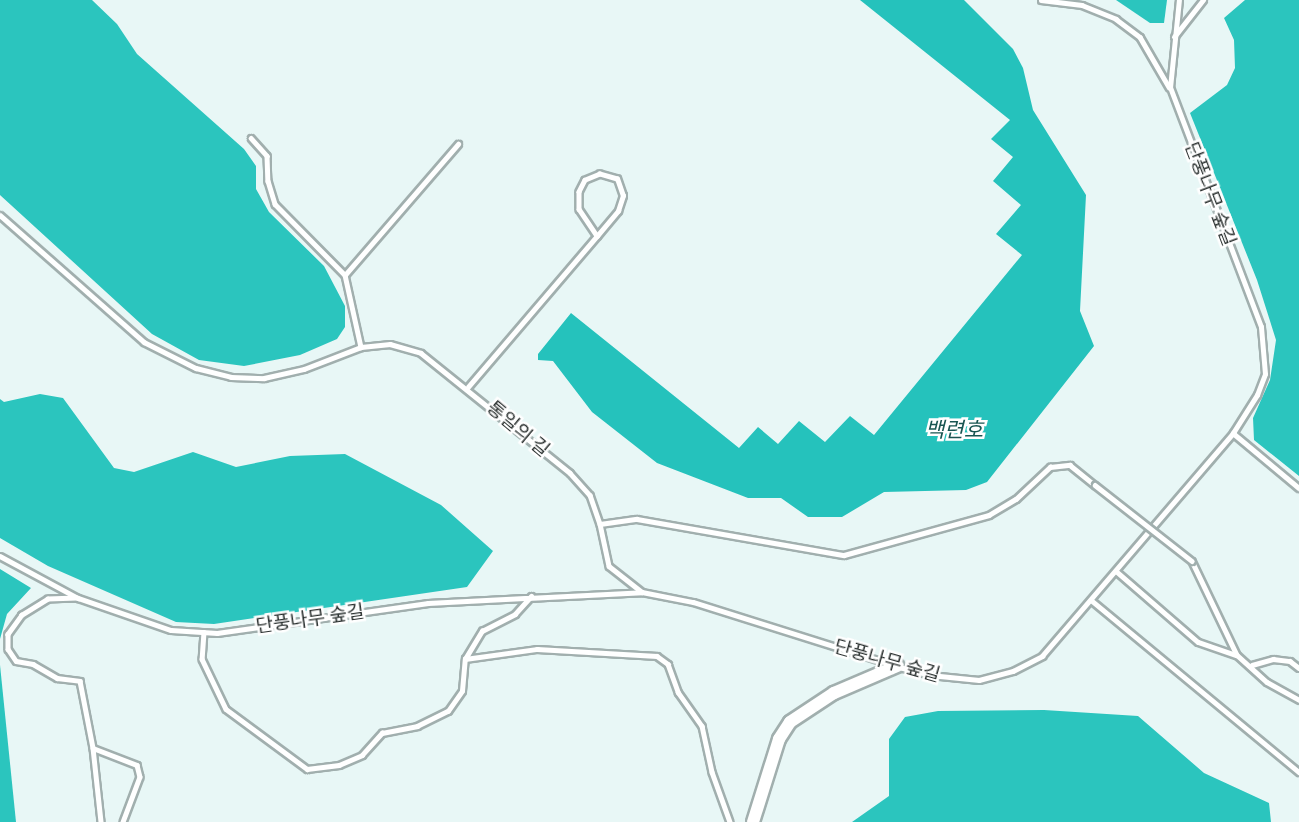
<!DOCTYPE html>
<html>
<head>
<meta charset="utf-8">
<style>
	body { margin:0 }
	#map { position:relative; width:1299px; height:822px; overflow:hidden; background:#e8f7f6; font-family:Rubik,"Noto Sans KR",sans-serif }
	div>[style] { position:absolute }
	.forest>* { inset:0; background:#2bc5be }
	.water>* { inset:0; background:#25c2bc }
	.roads { filter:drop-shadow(2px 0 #a1afae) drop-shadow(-2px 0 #a1afae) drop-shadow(0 2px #a1afae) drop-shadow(0 -2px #a1afae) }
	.service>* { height:4.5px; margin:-2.25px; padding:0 2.25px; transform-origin:2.25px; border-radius:2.25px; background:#fff }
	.tertiary>* { height:12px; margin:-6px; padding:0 6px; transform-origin:6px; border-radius:6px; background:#fff }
	.bridges { filter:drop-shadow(2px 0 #a1afae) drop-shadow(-2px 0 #a1afae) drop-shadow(0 2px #a1afae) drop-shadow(0 -2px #a1afae) }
	.service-bridge>* { height:4.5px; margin:-2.25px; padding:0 2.25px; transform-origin:2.25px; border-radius:2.25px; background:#fff }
	span { translate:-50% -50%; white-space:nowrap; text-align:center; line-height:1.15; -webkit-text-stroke:5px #fff; paint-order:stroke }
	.street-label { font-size:19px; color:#2a302f }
	.water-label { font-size:21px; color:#195552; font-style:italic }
</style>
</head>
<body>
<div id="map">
	<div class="forest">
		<div style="clip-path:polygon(0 0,92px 0,117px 24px,137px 54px,244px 149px,256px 166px,256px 189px,269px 212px,324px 266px,345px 306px,345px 327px,337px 339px,300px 355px,244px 366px,199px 360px,152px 334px,0 195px)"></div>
		<div style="clip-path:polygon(1116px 0,1167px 0,1164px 23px,1150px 23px)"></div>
		<div style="clip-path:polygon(1245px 0,1299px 0,1299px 476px,1254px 440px,1253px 418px,1270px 380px,1276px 340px,1257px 280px,1190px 113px,1227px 85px,1235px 68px,1234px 40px,1224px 18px)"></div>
		<div style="clip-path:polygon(40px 394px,63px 398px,114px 468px,134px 472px,193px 452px,236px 467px,290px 456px,345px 454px,441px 505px,493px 551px,467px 587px,214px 624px,176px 622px,48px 566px,0 538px,0 399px,4px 402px)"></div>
		<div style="clip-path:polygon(0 569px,31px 588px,7px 614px,0 639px)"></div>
		<div style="clip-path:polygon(0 665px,16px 822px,0 822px)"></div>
		<div style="clip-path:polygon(1044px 710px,1138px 716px,1204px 773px,1269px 803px,1271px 822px,852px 822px,889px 796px,889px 739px,905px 717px,938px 711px)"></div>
	</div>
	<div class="water">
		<div style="clip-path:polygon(860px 0,964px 0,1013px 49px,1023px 68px,1033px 110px,1086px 195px,1080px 311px,1094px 346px,987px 482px,966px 490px,884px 492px,842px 517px,808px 517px,781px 498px,748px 498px,657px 463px,592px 412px,553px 361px,538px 360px,538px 354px,571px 313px,739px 448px,758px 427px,778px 444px,799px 421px,825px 442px,850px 416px,874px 435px,1022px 255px,996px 234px,1021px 205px,993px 181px,1013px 157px,991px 139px,1010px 120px)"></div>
	</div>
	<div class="roads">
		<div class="service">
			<div style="left:1041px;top:0;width:41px;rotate:7deg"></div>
			<div style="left:1082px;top:5px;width:37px;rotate:22deg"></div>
			<div style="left:1116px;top:19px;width:30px;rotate:37deg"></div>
			<div style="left:1140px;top:37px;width:58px;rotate:59.9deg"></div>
			<div style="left:1174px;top:37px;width:47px;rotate:-51.9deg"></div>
			<div style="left:251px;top:138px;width:24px;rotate:48deg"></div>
			<div style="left:267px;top:156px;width:25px;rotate:88deg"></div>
			<div style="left:268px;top:181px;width:24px;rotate:73deg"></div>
			<div style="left:275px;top:204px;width:100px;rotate:45.4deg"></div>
			<div style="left:345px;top:275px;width:74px;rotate:77.5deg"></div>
			<div style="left:0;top:215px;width:192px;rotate:41.4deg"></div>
			<div style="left:144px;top:342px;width:58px;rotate:26.6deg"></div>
			<div style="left:196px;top:368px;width:36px;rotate:14deg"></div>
			<div style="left:231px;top:377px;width:33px;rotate:2deg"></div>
			<div style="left:264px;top:378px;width:41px;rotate:-12.7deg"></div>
			<div style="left:304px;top:369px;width:61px;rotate:-21.1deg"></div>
			<div style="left:361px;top:347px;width:29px;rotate:-6deg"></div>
			<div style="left:390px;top:344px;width:32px;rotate:16deg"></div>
			<div style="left:421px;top:353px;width:191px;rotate:38.8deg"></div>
			<div style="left:570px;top:473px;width:30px;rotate:48deg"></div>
			<div style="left:590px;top:495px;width:31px;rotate:71deg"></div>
			<div style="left:600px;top:524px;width:37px;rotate:-8deg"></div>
			<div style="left:637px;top:519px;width:210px;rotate:9.9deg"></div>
			<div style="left:844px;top:555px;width:150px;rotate:-15.4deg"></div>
			<div style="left:989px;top:515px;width:31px;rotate:-31deg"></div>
			<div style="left:1016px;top:499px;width:47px;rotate:-43.3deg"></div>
			<div style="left:1050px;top:467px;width:20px;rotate:-6deg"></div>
			<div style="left:1070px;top:465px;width:32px;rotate:39deg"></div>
			<div style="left:345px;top:275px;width:173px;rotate:-49.2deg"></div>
			<div style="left:468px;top:387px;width:199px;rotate:-49.5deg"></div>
			<div style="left:597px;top:236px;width:33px;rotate:-50deg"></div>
			<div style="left:618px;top:211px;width:16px;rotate:-72deg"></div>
			<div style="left:623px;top:196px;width:18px;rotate:-109deg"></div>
			<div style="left:617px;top:179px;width:18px;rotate:-164deg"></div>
			<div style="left:600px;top:174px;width:16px;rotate:158deg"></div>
			<div style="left:585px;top:180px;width:13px;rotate:117deg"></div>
			<div style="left:579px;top:192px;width:17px;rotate:90deg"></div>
			<div style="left:579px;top:209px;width:32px;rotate:56deg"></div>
			<div style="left:1233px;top:433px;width:86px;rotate:39.8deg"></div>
			<div style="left:600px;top:524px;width:43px;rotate:77.9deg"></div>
			<div style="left:609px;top:566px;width:42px;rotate:38.2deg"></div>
			<div style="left:0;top:556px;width:89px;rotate:28.3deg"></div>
			<div style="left:78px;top:598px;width:98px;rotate:19deg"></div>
			<div style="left:171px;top:630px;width:46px;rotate:3.7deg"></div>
			<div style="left:217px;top:633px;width:213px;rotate:-8.1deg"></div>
			<div style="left:428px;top:603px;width:214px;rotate:-2.9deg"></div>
			<div style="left:642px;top:592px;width:52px;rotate:11.1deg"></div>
			<div style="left:693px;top:602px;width:207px;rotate:17.4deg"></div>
			<div style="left:1192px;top:561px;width:104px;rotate:64.4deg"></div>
			<div style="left:1237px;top:655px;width:40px;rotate:42deg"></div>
			<div style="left:1267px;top:682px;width:37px;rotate:29deg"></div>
			<div style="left:1116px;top:571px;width:108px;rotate:40.9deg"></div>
			<div style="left:1198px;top:642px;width:40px;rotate:18.9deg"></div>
			<div style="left:77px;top:598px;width:29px;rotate:178deg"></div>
			<div style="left:48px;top:599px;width:31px;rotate:148deg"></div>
			<div style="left:22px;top:615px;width:24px;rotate:126deg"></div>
			<div style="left:8px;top:634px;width:15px;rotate:90deg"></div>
			<div style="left:8px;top:649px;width:14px;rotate:56deg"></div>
			<div style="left:16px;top:661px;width:17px;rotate:10deg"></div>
			<div style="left:33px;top:664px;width:28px;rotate:30deg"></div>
			<div style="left:57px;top:678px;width:23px;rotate:7deg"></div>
			<div style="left:80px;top:681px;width:68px;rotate:79deg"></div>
			<div style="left:93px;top:748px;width:47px;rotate:21.1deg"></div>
			<div style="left:137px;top:765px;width:12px;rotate:76deg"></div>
			<div style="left:140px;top:777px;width:48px;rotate:110.7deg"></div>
			<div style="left:1091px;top:600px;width:270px;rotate:39.6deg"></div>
			<div style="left:204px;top:632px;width:27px;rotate:94deg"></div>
			<div style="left:202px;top:659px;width:55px;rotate:64.4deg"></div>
			<div style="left:226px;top:709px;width:101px;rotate:36.5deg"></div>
			<div style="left:307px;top:769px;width:32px;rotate:-7deg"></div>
			<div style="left:339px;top:765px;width:25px;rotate:-23deg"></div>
			<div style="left:362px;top:755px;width:30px;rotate:-48deg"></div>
			<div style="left:382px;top:733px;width:36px;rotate:-11deg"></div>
			<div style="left:417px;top:726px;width:34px;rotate:-26deg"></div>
			<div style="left:448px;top:711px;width:24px;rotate:-55deg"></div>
			<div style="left:462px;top:691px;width:32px;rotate:-85deg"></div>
			<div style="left:465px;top:659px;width:33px;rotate:-59deg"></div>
			<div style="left:482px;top:631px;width:37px;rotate:-27deg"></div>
			<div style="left:515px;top:614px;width:24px;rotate:-48deg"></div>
			<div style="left:465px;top:659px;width:73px;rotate:-7.9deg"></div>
			<div style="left:537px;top:649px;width:120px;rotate:3.3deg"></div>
			<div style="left:657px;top:656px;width:14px;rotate:36deg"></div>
			<div style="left:668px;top:664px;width:30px;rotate:70deg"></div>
			<div style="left:678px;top:692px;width:42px;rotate:54.8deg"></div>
			<div style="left:702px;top:726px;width:47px;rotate:77.7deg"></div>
			<div style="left:712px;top:772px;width:53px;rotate:70.2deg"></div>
			<div style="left:1252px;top:665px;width:22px;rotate:-16deg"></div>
			<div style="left:1273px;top:659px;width:17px;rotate:7deg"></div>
			<div style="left:1290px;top:661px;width:11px;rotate:38deg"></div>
			<div style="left:899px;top:667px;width:32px;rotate:14deg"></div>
			<div style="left:930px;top:675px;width:49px;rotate:5.8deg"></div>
			<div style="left:979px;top:680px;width:35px;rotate:-15deg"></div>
			<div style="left:1013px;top:671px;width:33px;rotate:-27deg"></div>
			<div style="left:1042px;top:656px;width:294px;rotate:-49.4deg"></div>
			<div style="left:1233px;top:433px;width:45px;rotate:-57.7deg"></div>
			<div style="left:1257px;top:395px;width:22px;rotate:-69deg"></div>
			<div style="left:1265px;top:374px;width:47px;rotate:-94.9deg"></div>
			<div style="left:1261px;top:327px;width:256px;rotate:-110.8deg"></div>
			<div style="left:1170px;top:88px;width:88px;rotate:-84.2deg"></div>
			<div style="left:93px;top:748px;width:74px;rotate:83.8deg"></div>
		</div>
		<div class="tertiary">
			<div style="left:753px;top:822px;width:87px;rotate:-72.6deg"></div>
			<div style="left:779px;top:739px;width:20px;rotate:-57deg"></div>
			<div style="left:790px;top:722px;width:53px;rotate:-33.4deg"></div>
			<div style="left:834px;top:693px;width:69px;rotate:-23.2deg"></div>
		</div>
	</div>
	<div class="bridges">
		<div class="service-bridge">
			<div style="left:1095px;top:485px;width:123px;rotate:38.1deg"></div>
		</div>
	</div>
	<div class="street-label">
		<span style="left:1210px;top:194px;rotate:69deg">단풍나무 숲길</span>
		<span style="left:518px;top:429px;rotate:40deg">통일의 길</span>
		<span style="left:310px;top:619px;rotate:-8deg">단풍나무 숲길</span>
		<span style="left:887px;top:661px;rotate:16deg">단풍나무 숲길</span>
	</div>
	<div class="water-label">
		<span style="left:954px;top:430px">백련호</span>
	</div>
</div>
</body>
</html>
